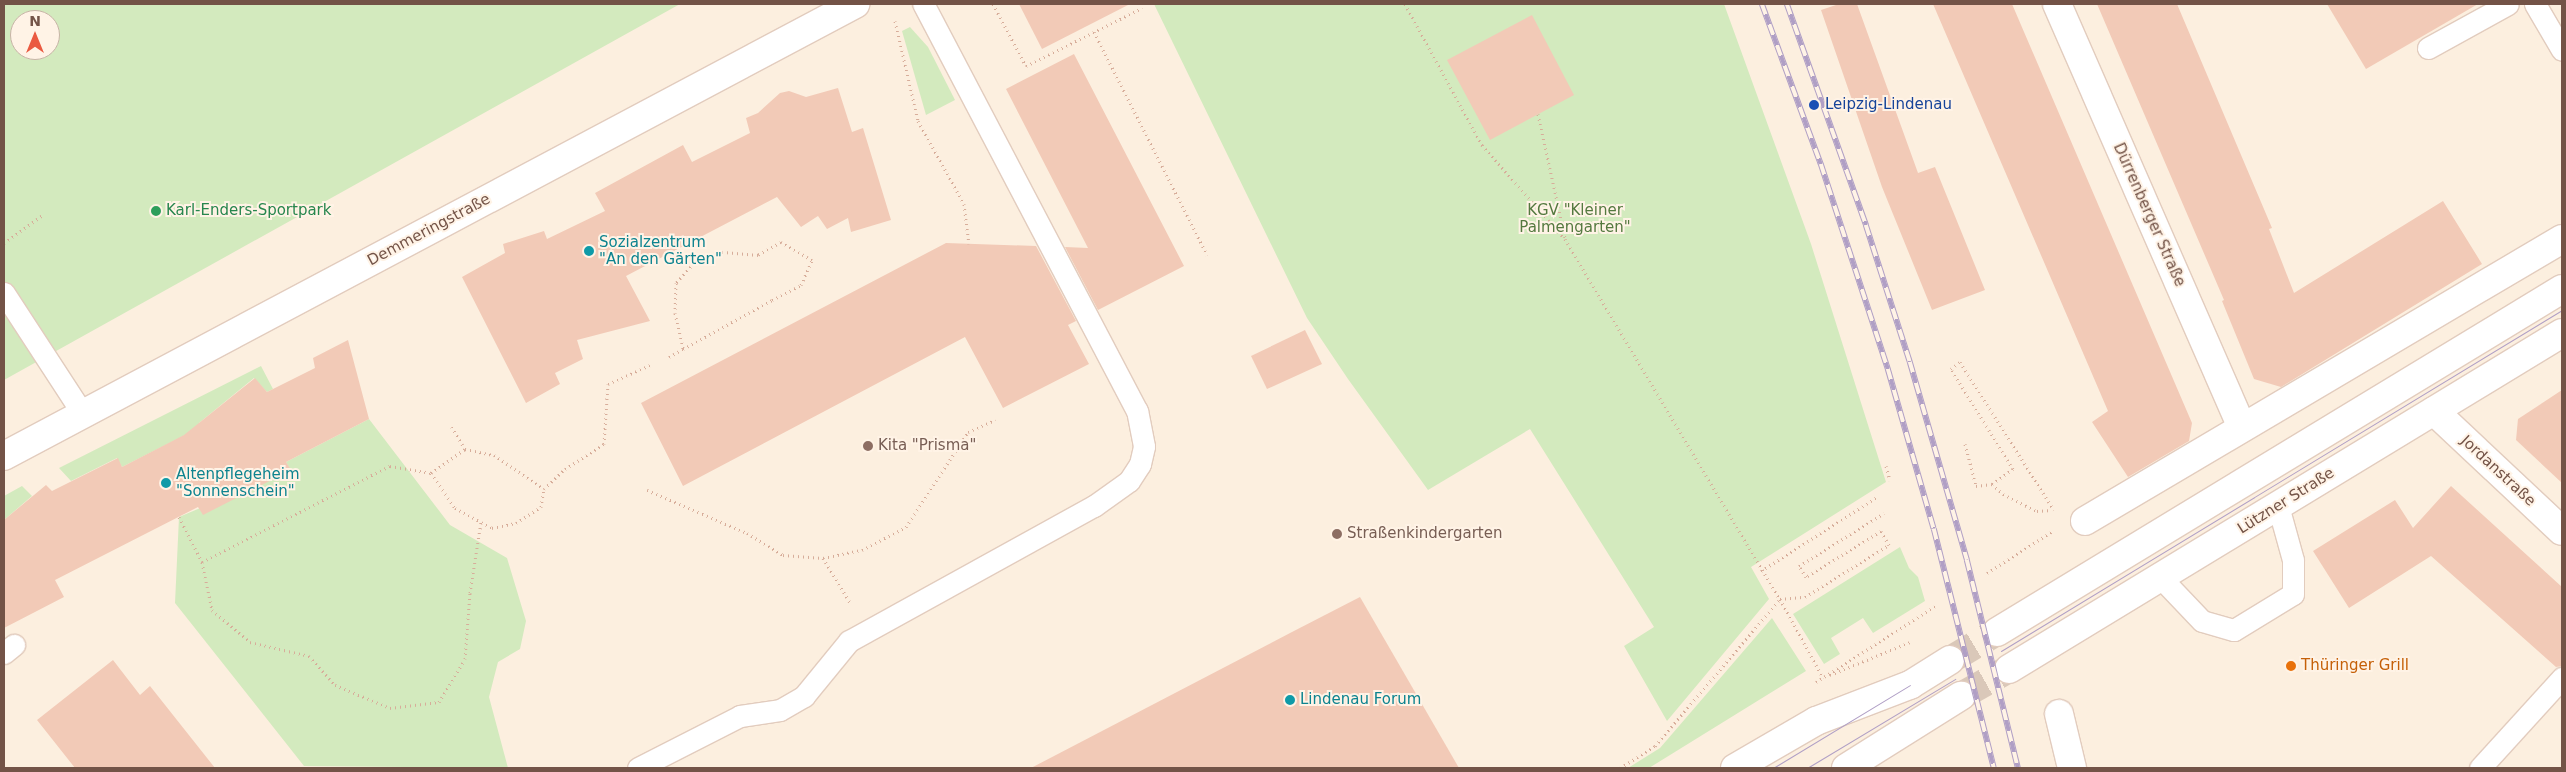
<!DOCTYPE html>
<html>
<head>
<meta charset="utf-8">
<style>
	body { margin:0 }
	#map { position:relative; width:2566px; height:772px; overflow:hidden; background:#fcefdf; font-family:"DejaVu Sans",sans-serif }
	div>[style] { position:absolute }
	.green>* { inset:0; background:#d3eabe }
	.building>* { inset:0; background:#f2cab7 }
	.secondary-tunnel>* { height:28px; margin-top:-14px; transform-origin:0; background:repeating-linear-gradient(90deg,#dac8b9 0 28px,transparent 0 42px) }
	.path>* { height:3px; margin-top:-1.5px; transform-origin:0; background:repeating-linear-gradient(90deg,#d7ad9a 0 1px,transparent 0 5px) }
	.roads { filter:drop-shadow(1px 0 #e2ccbe) drop-shadow(-1px 0 #e2ccbe) drop-shadow(0 1px #e2ccbe) drop-shadow(0 -1px #e2ccbe) }
	.lane>* { height:21px; margin:-10.5px; padding:0 10.5px; transform-origin:10.5px; border-radius:10.5px; background:#fff }
	.street>* { height:28px; margin:-14px; padding:0 14px; transform-origin:14px; border-radius:14px; background:#fff }
	.secondary>* { height:28px; margin:-14px; padding:0 14px; transform-origin:14px; border-radius:14px; background:#fff }
	.tram>* { height:1px; margin:-0.5px; padding:0 0.5px; transform-origin:0.5px; border-radius:0.5px; background:#b09fc5 }
	.rail>* { height:5.5px; margin-top:-2.75px; transform-origin:0; background:repeating-linear-gradient(90deg,#fff3e6 0 11px,#b09fc5 0 22px); box-sizing:border-box; border-block:1px solid #b09fc5 }
	.dots>* { width:14px; height:14px; translate:-50% -50%; box-sizing:border-box; border:2px solid #fff3e6; border-radius:50% }
	span { translate:-50% -50%; white-space:nowrap; text-align:center; line-height:1.15; -webkit-text-stroke:4px #fff3e6; paint-order:stroke }
	.transit-label { font-size:15px; color:#164399 }
	.left { translate:0 -50%; text-align:left }
	.park-label { font-size:15px; color:#54793f }
	.leisure-label { font-size:15px; color:#27864d }
	.street-label { font-size:15px; color:#735347 }
	.culture-label { font-size:15px; color:#0d838f }
	.education-label { font-size:15px; color:#785e54 }
	.food-label { font-size:15px; color:#c56008 }
	.frame { position:absolute; inset:0; border:5px solid #735347; pointer-events:none }
	.north { position:absolute; left:10px; top:10px; width:50px; height:50px; box-sizing:border-box; background:#fff3e6; border:1px solid #c7b3a6; border-radius:50%; rotate:0deg; font-size:14px; font-weight:700; line-height:20px; text-align:center; color:#735347 }
	.north::after { content:''; display:block; margin:auto; width:18px; height:22px; background:#ea5a41; clip-path:polygon(50% 0,100% 100%,50% 72%,0 100%) }
</style>
</head>
<body>
<div id="map">
	<div class="green">
		<div style="clip-path:polygon(evenodd,4px 4px,680px 4px,4px 380px,4px 4px,20px 20px,50px 20px,50px 50px,20px 50px,20px 20px)"></div>
		<div style="clip-path:polygon(1154px 4px,1724px 4px,1811px 244px,1886px 482px,1751px 567px,1769px 599px,1667px 721px,1624px 646px,1654px 627px,1530px 429px,1428px 490px,1348px 379px,1307px 318px)"></div>
		<div style="clip-path:polygon(910px 27px,928px 47px,955px 100px,926px 115px,902px 31px)"></div>
		<div style="clip-path:polygon(261px 366px,273px 389px,267px 392px,254px 378px,199px 423px,201px 427px,122px 467px,117px 458px,71px 481px,59px 468px)"></div>
		<div style="clip-path:polygon(369px 419px,450px 525px,507px 558px,526px 621px,520px 649px,498px 662px,489px 697px,508px 768px,304px 766px,175px 603px,179px 517px,290px 470px,286px 462px)"></div>
		<div style="clip-path:polygon(22px 486px,32px 496px,4px 520px,4px 496px)"></div>
		<div style="clip-path:polygon(1900px 547px,1909px 568px,1918px 577px,1925px 601px,1873px 633px,1863px 618px,1831px 638px,1840px 654px,1824px 664px,1793px 614px)"></div>
		<div style="clip-path:polygon(1772px 618px,1806px 671px,1649px 768px,1628px 768px,1660px 748px)"></div>
	</div>
	<div class="building">
		<div style="clip-path:polygon(1019px 4px,1130px 4px,1042px 49px)"></div>
		<div style="clip-path:polygon(1839px 4px,1857px 4px,1918px 173px,1935px 167px,1985px 290px,1932px 310px,1882px 187px,1821px 10px)"></div>
		<div style="clip-path:polygon(1933px 4px,2012px 4px,2192px 423px,2189px 441px,2128px 477px,2092px 422px,2108px 411px)"></div>
		<div style="clip-path:polygon(2097px 4px,2177px 4px,2272px 228px,2269px 229px,2294px 293px,2443px 201px,2482px 264px,2281px 387px,2254px 379px,2222px 301px,2224px 300px)"></div>
		<div style="clip-path:polygon(2327px 4px,2478px 4px,2366px 69px)"></div>
		<div style="clip-path:polygon(1532px 15px,1574px 95px,1490px 140px,1447px 60px)"></div>
		<div style="clip-path:polygon(1074px 54px,1184px 266px,1098px 310px,1065px 247px,1088px 248px,1006px 89px)"></div>
		<div style="clip-path:polygon(838px 88px,852px 132px,863px 128px,891px 220px,851px 232px,848px 218px,827px 229px,818px 216px,801px 227px,777px 197px,626px 276px,650px 321px,577px 340px,583px 359px,555px 373px,560px 384px,526px 403px,462px 277px,505px 253px,503px 244px,544px 231px,547px 239px,605px 211px,595px 193px,683px 145px,692px 162px,750px 133px,746px 118px,758px 113px,780px 93px,789px 91px,806px 97px)"></div>
		<div style="clip-path:polygon(946px 243px,1036px 246px,1076px 321px,1068px 325px,1089px 364px,1003px 408px,965px 337px,683px 486px,641px 403px)"></div>
		<div style="clip-path:polygon(1305px 330px,1322px 364px,1267px 389px,1251px 356px)"></div>
		<div style="clip-path:polygon(348px 340px,369px 419px,286px 462px,291px 470px,203px 515px,198px 507px,55px 580px,64px 597px,4px 628px,4px 520px,46px 485px,52px 491px,118px 458px,122px 467px,184px 435px,255px 378px,267px 392px,315px 368px,313px 358px)"></div>
		<div style="clip-path:polygon(2562px 390px,2562px 483px,2516px 440px,2518px 419px)"></div>
		<div style="clip-path:polygon(2451px 486px,2562px 587px,2562px 666px,2556px 667px,2431px 556px,2349px 608px,2313px 551px,2395px 500px,2413px 528px)"></div>
		<div style="clip-path:polygon(1360px 597px,1459px 768px,1031px 768px,1292px 632px)"></div>
		<div style="clip-path:polygon(113px 660px,140px 695px,150px 686px,215px 768px,75px 768px,37px 720px)"></div>
	</div>
	<div class="secondary-tunnel">
		<div style="left:1950px;top:660px;width:55px;rotate:-30.8deg"></div>
		<div style="left:1961px;top:696px;width:55px;rotate:-29.4deg"></div>
	</div>
	<div class="path">
		<div style="left:993px;top:4px;width:70px;rotate:62deg"></div>
		<div style="left:1026px;top:66px;width:130px;rotate:-26.6deg"></div>
		<div style="left:1405px;top:4px;width:161px;rotate:61.4deg"></div>
		<div style="left:1482px;top:145px;width:125px;rotate:48.6deg"></div>
		<div style="left:1565px;top:239px;width:419px;rotate:59.2deg"></div>
		<div style="left:1780px;top:599px;width:90px;rotate:61.4deg"></div>
		<div style="left:895px;top:21px;width:103px;rotate:77deg"></div>
		<div style="left:918px;top:121px;width:95px;rotate:61deg"></div>
		<div style="left:964px;top:204px;width:40px;rotate:82.9deg"></div>
		<div style="left:1094px;top:32px;width:250px;rotate:63.1deg"></div>
		<div style="left:1538px;top:114px;width:127px;rotate:77.7deg"></div>
		<div style="left:4px;top:243px;width:49px;rotate:-35.9deg"></div>
		<div style="left:669px;top:357px;width:16px;rotate:-30deg"></div>
		<div style="left:683px;top:349px;width:102px;rotate:-28.8deg"></div>
		<div style="left:772px;top:300px;width:33px;rotate:-27deg"></div>
		<div style="left:801px;top:285px;width:27px;rotate:-66deg"></div>
		<div style="left:812px;top:260px;width:36px;rotate:-150deg"></div>
		<div style="left:781px;top:242px;width:26px;rotate:151deg"></div>
		<div style="left:758px;top:255px;width:37px;rotate:-175deg"></div>
		<div style="left:721px;top:252px;width:29px;rotate:158deg"></div>
		<div style="left:694px;top:263px;width:27px;rotate:132deg"></div>
		<div style="left:676px;top:283px;width:30px;rotate:92deg"></div>
		<div style="left:675px;top:313px;width:37px;rotate:77deg"></div>
		<div style="left:1965px;top:444px;width:43px;rotate:75.3deg"></div>
		<div style="left:1976px;top:486px;width:16px;rotate:-7deg"></div>
		<div style="left:1992px;top:484px;width:26px;rotate:-36deg"></div>
		<div style="left:2013px;top:469px;width:118px;rotate:-121.8deg"></div>
		<div style="left:1951px;top:369px;width:11px;rotate:-38deg"></div>
		<div style="left:1960px;top:362px;width:175px;rotate:57.6deg"></div>
		<div style="left:465px;top:449px;width:30px;rotate:12deg"></div>
		<div style="left:494px;top:455px;width:60px;rotate:34.2deg"></div>
		<div style="left:1886px;top:466px;width:15px;rotate:74deg"></div>
		<div style="left:431px;top:473px;width:42px;rotate:55.6deg"></div>
		<div style="left:455px;top:508px;width:42px;rotate:28.4deg"></div>
		<div style="left:492px;top:528px;width:25px;rotate:-12deg"></div>
		<div style="left:516px;top:523px;width:30px;rotate:-33deg"></div>
		<div style="left:541px;top:507px;width:18px;rotate:-81deg"></div>
		<div style="left:544px;top:489px;width:29px;rotate:-44deg"></div>
		<div style="left:565px;top:469px;width:46px;rotate:-32.7deg"></div>
		<div style="left:604px;top:444px;width:60px;rotate:-86.2deg"></div>
		<div style="left:608px;top:384px;width:46px;rotate:-24.3deg"></div>
		<div style="left:1992px;top:484px;width:15px;rotate:42deg"></div>
		<div style="left:2003px;top:494px;width:38px;rotate:27deg"></div>
		<div style="left:2037px;top:511px;width:15px;rotate:-4deg"></div>
		<div style="left:647px;top:490px;width:109px;rotate:23.3deg"></div>
		<div style="left:747px;top:533px;width:42px;rotate:31.4deg"></div>
		<div style="left:783px;top:555px;width:40px;rotate:4.3deg"></div>
		<div style="left:823px;top:558px;width:54px;rotate:58.7deg"></div>
		<div style="left:179px;top:517px;width:51px;rotate:62.9deg"></div>
		<div style="left:202px;top:562px;width:211px;rotate:-27.1deg"></div>
		<div style="left:390px;top:466px;width:42px;rotate:9.7deg"></div>
		<div style="left:431px;top:473px;width:42px;rotate:-35.2deg"></div>
		<div style="left:465px;top:449px;width:26px;rotate:-121deg"></div>
		<div style="left:823px;top:558px;width:40px;rotate:-12deg"></div>
		<div style="left:862px;top:550px;width:50px;rotate:-27.6deg"></div>
		<div style="left:906px;top:527px;width:113px;rotate:-56.9deg"></div>
		<div style="left:968px;top:432px;width:30px;rotate:-24deg"></div>
		<div style="left:202px;top:562px;width:49px;rotate:78.2deg"></div>
		<div style="left:212px;top:610px;width:50px;rotate:40.1deg"></div>
		<div style="left:250px;top:642px;width:61px;rotate:13.3deg"></div>
		<div style="left:309px;top:656px;width:39px;rotate:48deg"></div>
		<div style="left:335px;top:685px;width:60px;rotate:22.7deg"></div>
		<div style="left:390px;top:708px;width:49px;rotate:-7deg"></div>
		<div style="left:439px;top:702px;width:50px;rotate:-58.8deg"></div>
		<div style="left:465px;top:659px;width:66px;rotate:-85.7deg"></div>
		<div style="left:470px;top:593px;width:72px;rotate:-81.2deg"></div>
		<div style="left:1761px;top:571px;width:138px;rotate:-32.5deg"></div>
		<div style="left:1987px;top:573px;width:78px;rotate:-32.5deg"></div>
		<div style="left:1830px;top:675px;width:87px;rotate:-22.4deg"></div>
		<div style="left:1816px;top:682px;width:143px;rotate:-32.5deg"></div>
		<div style="left:1620px;top:768px;width:41px;rotate:-32.2deg"></div>
		<div style="left:1655px;top:746px;width:193px;rotate:-49.6deg"></div>
		<div style="left:1780px;top:599px;width:25px;rotate:-5deg"></div>
		<div style="left:1805px;top:597px;width:99px;rotate:-31.8deg"></div>
		<div style="left:1889px;top:545px;width:16px;rotate:-120deg"></div>
		<div style="left:1881px;top:531px;width:88px;rotate:148.5deg"></div>
		<div style="left:1806px;top:577px;width:13px;rotate:-122deg"></div>
		<div style="left:1799px;top:566px;width:100px;rotate:-31.9deg"></div>
	</div>
	<div class="roads">
		<div class="lane">
			<div style="left:2535px;top:4px;width:53px;rotate:59.6deg"></div>
			<div style="left:2428px;top:48px;width:91px;rotate:-28.8deg"></div>
			<div style="left:4px;top:293px;width:145px;rotate:56.9deg"></div>
			<div style="left:2161px;top:578px;width:59px;rotate:46.4deg"></div>
			<div style="left:2202px;top:621px;width:33px;rotate:16deg"></div>
			<div style="left:2234px;top:630px;width:69px;rotate:-31.4deg"></div>
			<div style="left:2293px;top:594px;width:34px;rotate:-90deg"></div>
			<div style="left:2293px;top:560px;width:56px;rotate:-105.5deg"></div>
			<div style="left:4px;top:653px;width:13px;rotate:-39deg"></div>
			<div style="left:638px;top:768px;width:114px;rotate:-27deg"></div>
			<div style="left:740px;top:716px;width:40px;rotate:-8.5deg"></div>
			<div style="left:780px;top:710px;width:28px;rotate:-30deg"></div>
			<div style="left:804px;top:696px;width:71px;rotate:-50.7deg"></div>
			<div style="left:849px;top:641px;width:280px;rotate:-28.9deg"></div>
			<div style="left:1094px;top:506px;width:43px;rotate:-35.5deg"></div>
			<div style="left:1129px;top:481px;width:20px;rotate:-57deg"></div>
			<div style="left:1140px;top:464px;width:18px;rotate:-77deg"></div>
			<div style="left:1144px;top:446px;width:36px;rotate:-101deg"></div>
			<div style="left:1137px;top:411px;width:460px;rotate:-117.7deg"></div>
			<div style="left:2480px;top:768px;width:122px;rotate:-47.7deg"></div>
		</div>
		<div class="street">
			<div style="left:2057px;top:4px;width:460px;rotate:66.4deg"></div>
			<div style="left:2434px;top:411px;width:175px;rotate:43.2deg"></div>
			<div style="left:4px;top:456px;width:964px;rotate:-27.97deg"></div>
			<div style="left:2085px;top:521px;width:554px;rotate:-30.59deg"></div>
			<div style="left:2059px;top:714px;width:56px;rotate:76.5deg"></div>
		</div>
		<div class="secondary">
			<div style="left:1997px;top:632px;width:661px;rotate:-31.26deg"></div>
			<div style="left:2009px;top:669px;width:647px;rotate:-31.28deg"></div>
			<div style="left:1735px;top:768px;width:94px;rotate:-30.1deg"></div>
			<div style="left:1816px;top:721px;width:101px;rotate:-21deg"></div>
			<div style="left:1910px;top:685px;width:47px;rotate:-32deg"></div>
			<div style="left:1846px;top:768px;width:136px;rotate:-32.1deg"></div>
		</div>
	</div>
	<div class="tram">
		<div style="left:2001px;top:651px;width:657px;rotate:-31.29deg"></div>
		<div style="left:1773px;top:768px;width:160px;rotate:-31.2deg"></div>
		<div style="left:1807px;top:768px;width:173px;rotate:-31deg"></div>
	</div>
	<div class="rail">
		<div style="left:1762px;top:4px;width:171px;rotate:69.8deg"></div>
		<div style="left:1821px;top:164px;width:216px;rotate:71.9deg"></div>
		<div style="left:1888px;top:369px;width:166px;rotate:74deg"></div>
		<div style="left:1934px;top:529px;width:246px;rotate:75.9deg"></div>
		<div style="left:1787px;top:4px;width:235px;rotate:70.3deg"></div>
		<div style="left:1866px;top:225px;width:144px;rotate:72.2deg"></div>
		<div style="left:1910px;top:362px;width:206px;rotate:73.9deg"></div>
		<div style="left:1967px;top:560px;width:214px;rotate:76.2deg"></div>
	</div>
	<div class="dots">
		<div style="left:1814px;top:105px;background:#1a4fb4"></div>
		<div style="left:156px;top:211px;background:#2e9e5b"></div>
		<div style="left:589px;top:251px;background:#0f9aa8"></div>
		<div style="left:868px;top:446px;background:#8d6e63"></div>
		<div style="left:166px;top:483px;background:#0f9aa8"></div>
		<div style="left:1337px;top:534px;background:#8d6e63"></div>
		<div style="left:2291px;top:666px;background:#e8710a"></div>
		<div style="left:1290px;top:700px;background:#0f9aa8"></div>
	</div>
	<div class="transit-label">
		<span class="left" style="left:1825px;top:105px">Leipzig-Lindenau</span>
	</div>
	<div class="park-label">
		<span style="left:1575px;top:219px">KGV "Kleiner<br>Palmengarten"</span>
	</div>
	<div class="leisure-label">
		<span class="left" style="left:166px;top:211px">Karl-Enders-Sportpark</span>
	</div>
	<div class="street-label">
		<span style="left:2149px;top:215px;rotate:66deg">Dürrenberger Straße</span>
		<span style="left:429px;top:230px;rotate:-28deg">Demmeringstraße</span>
		<span style="left:2498px;top:471px;rotate:43deg">Jordanstraße</span>
		<span style="left:2286px;top:501px;rotate:-32deg">Lützner Straße</span>
	</div>
	<div class="culture-label">
		<span class="left" style="left:599px;top:251px">Sozialzentrum<br>"An den Gärten"</span>
		<span class="left" style="left:176px;top:483px">Altenpflegeheim<br>"Sonnenschein"</span>
		<span class="left" style="left:1300px;top:700px">Lindenau Forum</span>
	</div>
	<div class="education-label">
		<span class="left" style="left:878px;top:446px">Kita "Prisma"</span>
		<span class="left" style="left:1347px;top:534px">Straßenkindergarten</span>
	</div>
	<div class="food-label">
		<span class="left" style="left:2301px;top:666px">Thüringer Grill</span>
	</div>
	<div class="frame"></div>
	<div class="north">N</div>
</div>
</body>
</html>
